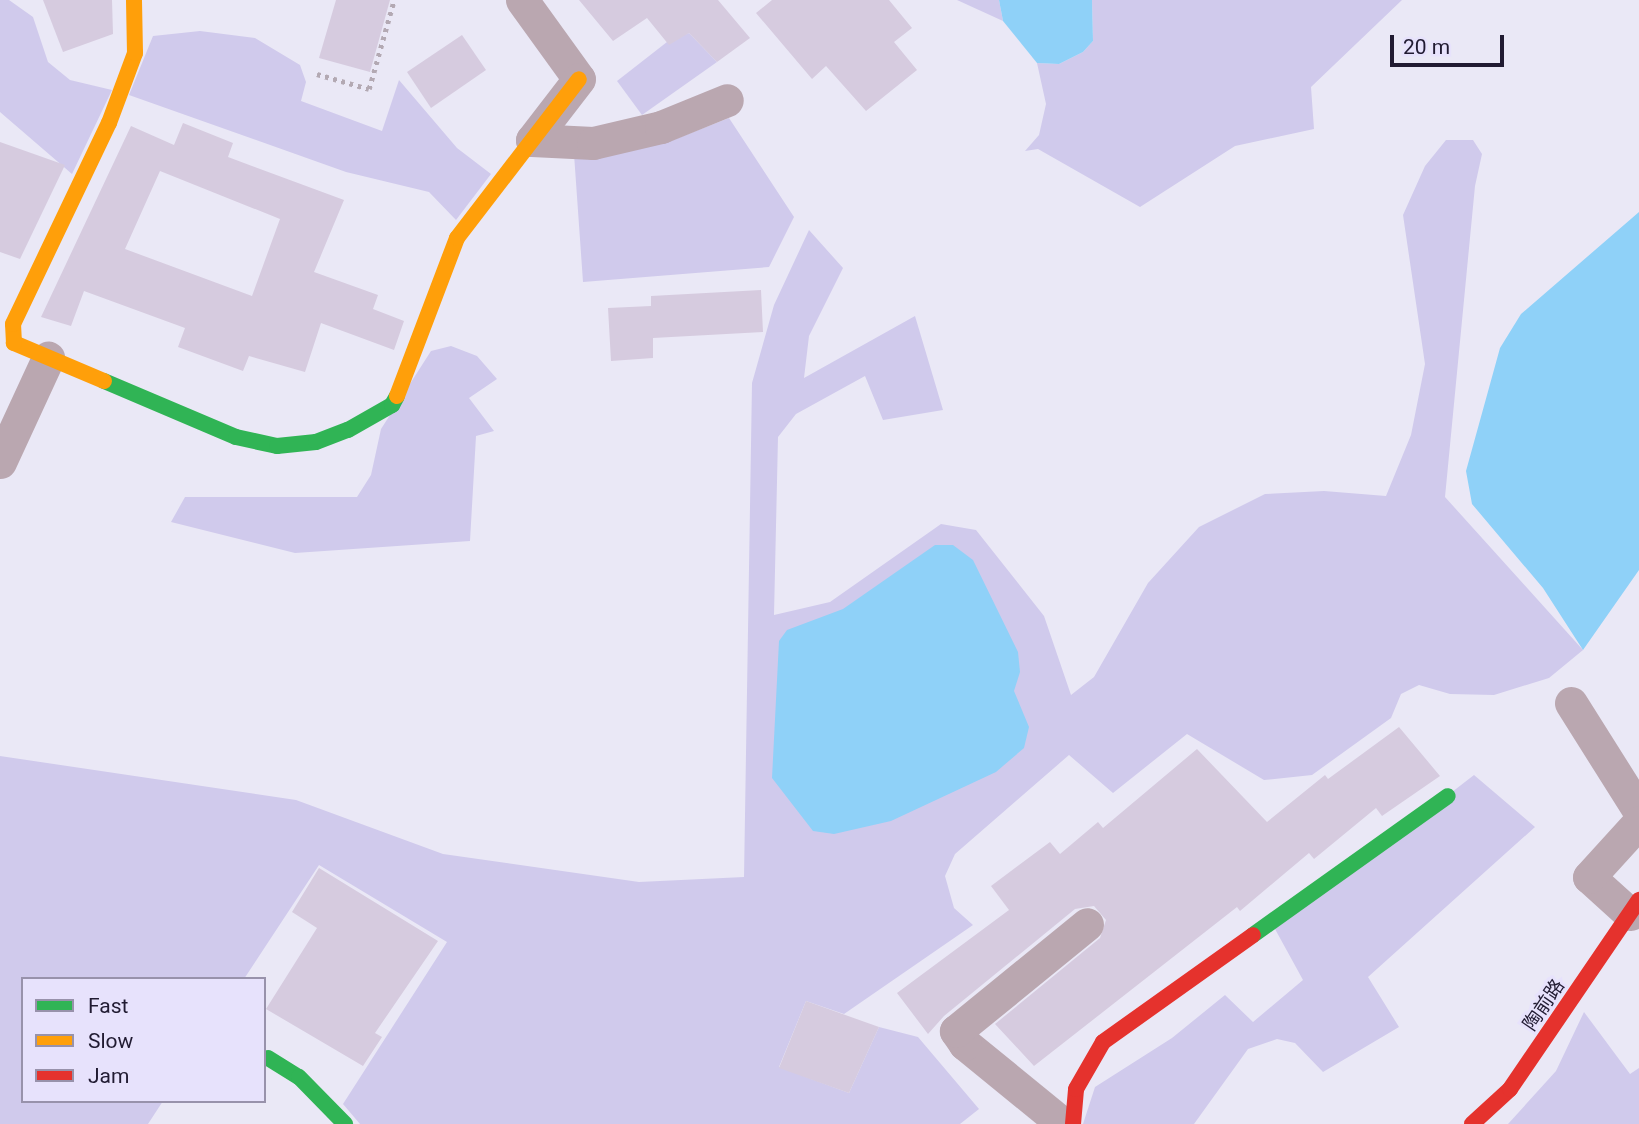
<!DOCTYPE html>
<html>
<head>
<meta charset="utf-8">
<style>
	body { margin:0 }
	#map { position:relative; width:1639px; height:1124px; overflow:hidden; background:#eae8f6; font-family:Roboto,"Noto Sans SC",sans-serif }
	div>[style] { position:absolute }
	.green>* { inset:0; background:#d0caec }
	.water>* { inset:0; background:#8fd1f8 }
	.building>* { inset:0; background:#d6cbdf }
	.path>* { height:4.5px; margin-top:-2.25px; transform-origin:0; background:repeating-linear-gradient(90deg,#b3a9b3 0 3.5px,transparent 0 8.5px) }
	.street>* { height:33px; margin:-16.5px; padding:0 16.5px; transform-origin:16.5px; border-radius:16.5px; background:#baa7b0 }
	.fast>* { height:16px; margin:-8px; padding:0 8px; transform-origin:8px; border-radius:8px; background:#30b455 }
	.slow>* { height:16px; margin:-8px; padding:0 8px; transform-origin:8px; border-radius:8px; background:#ff9f0a }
	.jam>* { height:16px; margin:-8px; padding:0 8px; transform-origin:8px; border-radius:8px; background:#e5322d }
	span { translate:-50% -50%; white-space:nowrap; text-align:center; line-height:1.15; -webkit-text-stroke:6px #e7e2fc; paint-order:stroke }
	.street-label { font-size:19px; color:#211b32 }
	.legend { position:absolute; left:21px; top:977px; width:245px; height:126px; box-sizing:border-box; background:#e7e2fc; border:2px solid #9892ab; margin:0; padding:9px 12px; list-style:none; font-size:21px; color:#211b32 }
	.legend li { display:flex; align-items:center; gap:14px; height:35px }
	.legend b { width:35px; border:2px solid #9892ab }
	.scale { position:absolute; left:1390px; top:35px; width:114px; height:32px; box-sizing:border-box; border:4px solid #211b32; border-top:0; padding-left:9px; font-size:21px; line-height:24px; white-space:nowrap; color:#211b32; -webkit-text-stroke:5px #e7e2fc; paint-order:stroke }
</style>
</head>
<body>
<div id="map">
	<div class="green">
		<div style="clip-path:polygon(0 0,9px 0,33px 17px,48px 62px,70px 80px,112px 90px,72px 174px,0 112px)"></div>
		<div style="clip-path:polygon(957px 0,999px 0,1003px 21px)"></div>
		<div style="clip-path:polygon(1092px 0,1402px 0,1311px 87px,1314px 129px,1235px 146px,1140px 207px,1038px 149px,1025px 151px,1039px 135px,1046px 104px,1037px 63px,1059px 64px,1083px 52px,1093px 41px)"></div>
		<div style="clip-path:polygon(200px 31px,255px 38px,300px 65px,306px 82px,301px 101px,382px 131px,399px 80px,457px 148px,491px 174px,456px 220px,429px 192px,346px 172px,129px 95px,153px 36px)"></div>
		<div style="clip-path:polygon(689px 33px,717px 62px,642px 115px,617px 81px,667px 42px)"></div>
		<div style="clip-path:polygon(729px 118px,794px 217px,769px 267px,583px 282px,574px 154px,668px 142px)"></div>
		<div style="clip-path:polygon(1446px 140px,1473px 140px,1482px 154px,1475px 186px,1445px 497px,1583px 650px,1549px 678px,1494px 695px,1450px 694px,1419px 685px,1401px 694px,1391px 718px,1312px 775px,1264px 780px,1187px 734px,1113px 793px,1069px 755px,955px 854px,945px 876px,954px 908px,973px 925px,844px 1014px,806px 1001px,779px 1067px,849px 1093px,879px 1027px,918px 1037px,979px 1109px,960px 1124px,360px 1124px,343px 1104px,447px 942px,319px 865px,244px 979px,23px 979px,23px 1101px,163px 1101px,148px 1124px,0 1124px,0 756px,296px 800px,443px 854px,639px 882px,744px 877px,752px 383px,774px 305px,809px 230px,843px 268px,809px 336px,804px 378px,915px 316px,943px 410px,883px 420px,865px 376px,796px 414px,778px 437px,774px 615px,830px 602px,941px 524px,976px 530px,1044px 616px,1071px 695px,1094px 677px,1148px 583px,1199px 527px,1265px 494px,1324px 491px,1386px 496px,1411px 435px,1425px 364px,1403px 215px,1425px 166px)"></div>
		<div style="clip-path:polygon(451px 346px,477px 356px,497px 379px,469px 398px,494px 431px,476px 436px,470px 541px,295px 553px,171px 522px,185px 497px,357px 497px,371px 475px,381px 429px,431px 351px)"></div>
		<div style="clip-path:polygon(1474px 775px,1535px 827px,1368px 977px,1399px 1027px,1323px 1072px,1295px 1043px,1277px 1039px,1248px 1049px,1194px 1124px,1083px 1124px,1095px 1087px,1172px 1038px,1225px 995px,1253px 1022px,1303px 980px,1275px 929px)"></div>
		<div style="clip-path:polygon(1584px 1012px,1630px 1074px,1639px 1068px,1639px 1124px,1508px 1124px,1556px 1071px)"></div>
	</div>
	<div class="water">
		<div style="clip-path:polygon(999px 0,1092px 0,1093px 41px,1083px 52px,1059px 64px,1037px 63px,1003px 21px)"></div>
		<div style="clip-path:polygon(1639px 212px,1639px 570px,1583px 650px,1543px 588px,1472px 504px,1466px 471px,1500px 348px,1521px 314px)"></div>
		<div style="clip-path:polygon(935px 545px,953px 545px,973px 560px,1018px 652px,1020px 672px,1014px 691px,1029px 727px,1024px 748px,996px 772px,891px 821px,834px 834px,813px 831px,772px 778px,779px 641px,787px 630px,843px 609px)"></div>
	</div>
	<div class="building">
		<div style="clip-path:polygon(43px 0,112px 0,113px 34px,63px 52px)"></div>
		<div style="clip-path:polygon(336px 0,390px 0,370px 72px,319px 58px)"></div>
		<div style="clip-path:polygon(579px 0,718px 0,750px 38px,717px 62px,689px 33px,669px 45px,647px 18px,613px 41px)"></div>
		<div style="clip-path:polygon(772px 0,889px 0,912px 28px,894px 42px,917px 70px,866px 111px,826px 66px,812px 79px,756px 13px)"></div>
		<div style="clip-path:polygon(462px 35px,486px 70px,431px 108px,407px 72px)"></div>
		<div style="clip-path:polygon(evenodd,183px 123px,233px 143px,228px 157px,344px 200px,314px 272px,378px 295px,373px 309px,404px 321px,394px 350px,321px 323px,305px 372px,249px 356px,243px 371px,178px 347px,185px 328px,84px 291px,71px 326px,41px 317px,131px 126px,174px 145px,183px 123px,160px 171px,280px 219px,252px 296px,125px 249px,160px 171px)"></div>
		<div style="clip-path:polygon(0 142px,65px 165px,20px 259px,0 252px)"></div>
		<div style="clip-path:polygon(761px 290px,763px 332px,653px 338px,653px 358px,611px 361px,608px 308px,651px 306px,651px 296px)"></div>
		<div style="clip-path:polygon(1399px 727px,1440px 776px,1382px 816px,1376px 808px,1314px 859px,1309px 853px,1240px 911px,1237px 907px,1034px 1066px,995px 1024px,1100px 938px,1106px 920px,1094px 906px,1075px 909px,944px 1016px,928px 1034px,897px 993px,1009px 910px,991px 886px,1050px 842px,1060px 854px,1098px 822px,1103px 828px,1197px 749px,1267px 822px,1325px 775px,1328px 779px)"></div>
		<div style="clip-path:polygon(319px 868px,438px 941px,375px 1033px,382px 1037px,363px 1066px,266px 1009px,317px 928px,292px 912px)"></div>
		<div style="clip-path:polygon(806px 1001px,879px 1027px,849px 1093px,779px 1068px)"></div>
	</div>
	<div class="path">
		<div style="left:317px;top:74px;width:54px;rotate:16.1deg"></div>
		<div style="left:369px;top:89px;width:92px;rotate:-74.3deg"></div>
	</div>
	<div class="street">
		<div style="left:522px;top:0;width:97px;rotate:54.2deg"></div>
		<div style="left:579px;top:79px;width:77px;rotate:127.6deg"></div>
		<div style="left:532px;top:140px;width:61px;rotate:2.8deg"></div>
		<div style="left:593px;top:143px;width:70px;rotate:-13.2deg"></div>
		<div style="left:661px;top:127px;width:71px;rotate:-22.2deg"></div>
		<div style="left:0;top:462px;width:115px;rotate:-65.2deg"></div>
		<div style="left:1571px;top:703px;width:128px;rotate:57.8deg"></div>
		<div style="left:1630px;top:914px;width:55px;rotate:-137.9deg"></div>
		<div style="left:1589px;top:877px;width:74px;rotate:-47.7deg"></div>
		<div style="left:1063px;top:1124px;width:127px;rotate:-140.8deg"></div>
		<div style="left:965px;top:1044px;width:16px;rotate:-125deg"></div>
		<div style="left:956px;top:1031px;width:169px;rotate:-39.2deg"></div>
	</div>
	<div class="fast">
		<div style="left:104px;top:381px;width:143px;rotate:23deg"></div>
		<div style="left:236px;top:437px;width:42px;rotate:12.4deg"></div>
		<div style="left:277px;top:446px;width:39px;rotate:-6deg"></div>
		<div style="left:316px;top:442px;width:34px;rotate:-21deg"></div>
		<div style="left:348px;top:430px;width:51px;rotate:-29.6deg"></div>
		<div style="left:392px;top:405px;width:10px;rotate:-61deg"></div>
		<div style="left:1253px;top:935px;width:239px;rotate:-35.5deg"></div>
		<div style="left:268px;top:1058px;width:36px;rotate:32deg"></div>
		<div style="left:299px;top:1077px;width:66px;rotate:45.6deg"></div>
	</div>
	<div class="slow">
		<div style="left:104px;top:381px;width:98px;rotate:-157.1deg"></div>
		<div style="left:14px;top:343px;width:19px;rotate:-93deg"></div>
		<div style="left:13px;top:324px;width:223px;rotate:-64.5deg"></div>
		<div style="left:109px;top:123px;width:75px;rotate:-69.6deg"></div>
		<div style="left:135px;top:53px;width:53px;rotate:-91.1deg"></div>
		<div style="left:397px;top:396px;width:169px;rotate:-69.2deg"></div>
		<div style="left:457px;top:238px;width:200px;rotate:-52.5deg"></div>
	</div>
	<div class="jam">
		<div style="left:1073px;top:1124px;width:35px;rotate:-85deg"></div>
		<div style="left:1076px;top:1089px;width:54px;rotate:-60.1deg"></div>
		<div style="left:1103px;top:1042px;width:184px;rotate:-35.5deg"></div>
		<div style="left:1472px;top:1124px;width:52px;rotate:-42.6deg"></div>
		<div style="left:1510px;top:1089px;width:229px;rotate:-55.7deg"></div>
	</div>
	<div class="street-label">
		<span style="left:1544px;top:1005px;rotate:-56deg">陶前路</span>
	</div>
	<ul class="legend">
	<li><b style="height:9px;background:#30b455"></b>Fast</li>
	<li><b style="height:9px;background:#ff9f0a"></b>Slow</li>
	<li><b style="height:9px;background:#e5322d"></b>Jam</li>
	</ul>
	<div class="scale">20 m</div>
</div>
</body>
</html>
